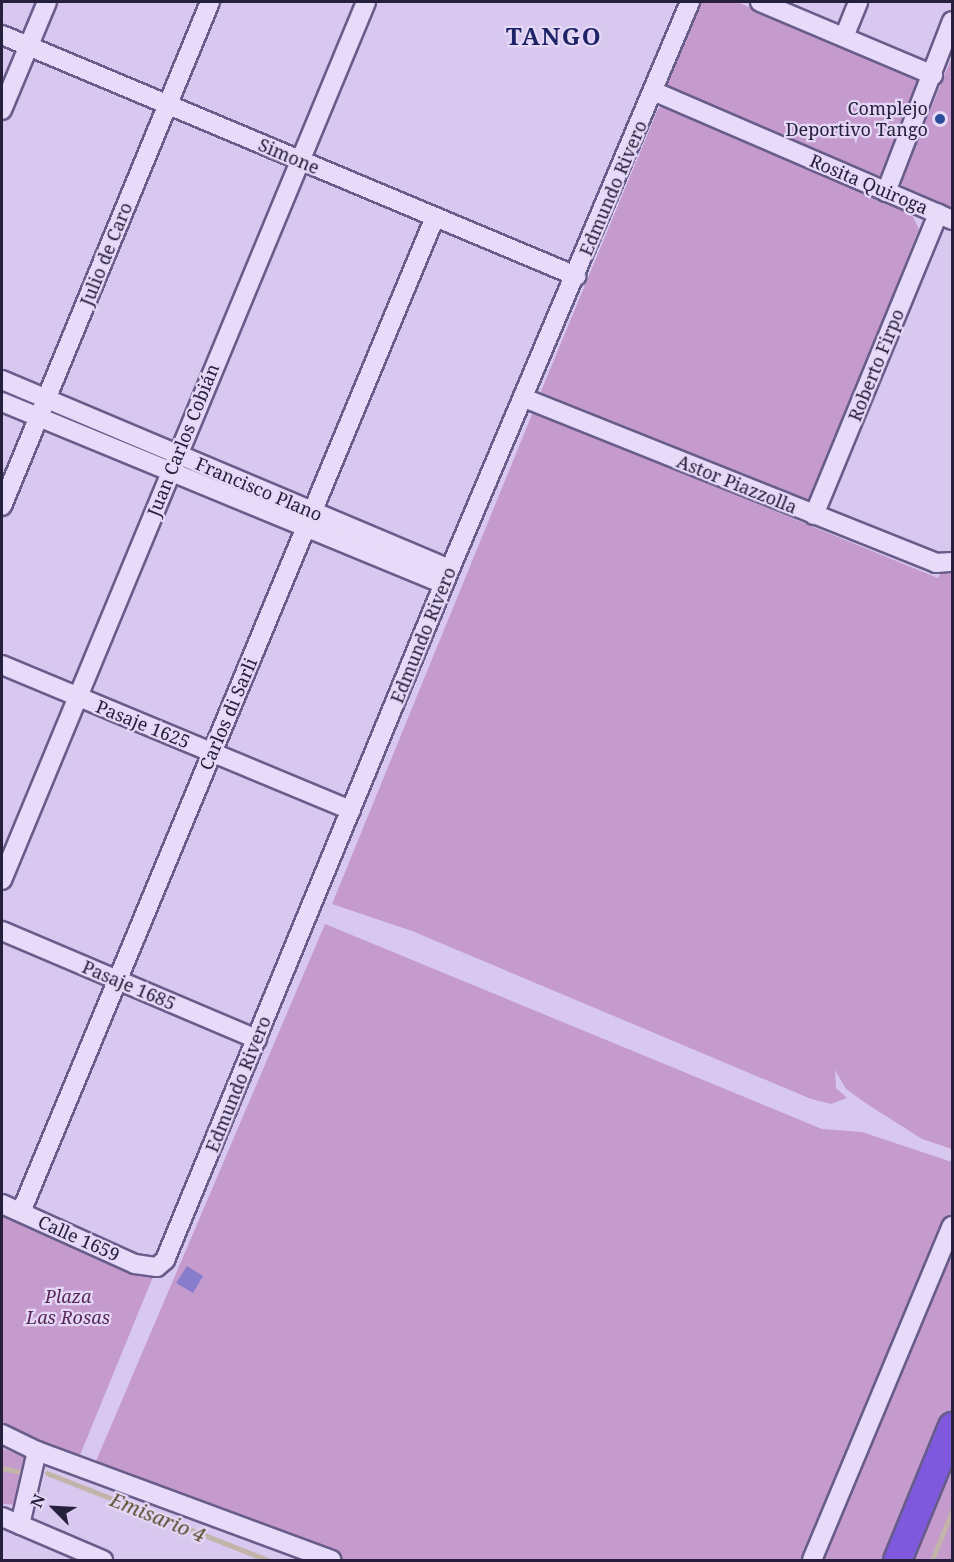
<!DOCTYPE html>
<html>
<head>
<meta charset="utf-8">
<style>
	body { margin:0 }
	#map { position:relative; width:954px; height:1562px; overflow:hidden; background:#d8c8ef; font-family:"Noto Serif",serif }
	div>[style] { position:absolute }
	.green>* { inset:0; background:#c59bce }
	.stream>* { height:4.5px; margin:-2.25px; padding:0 2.25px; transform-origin:2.25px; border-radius:2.25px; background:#c3b4a9 }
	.building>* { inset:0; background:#887dcd }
	.roads { filter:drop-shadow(2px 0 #685c8b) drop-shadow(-2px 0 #685c8b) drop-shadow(0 2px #685c8b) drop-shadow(0 -2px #685c8b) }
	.minor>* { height:18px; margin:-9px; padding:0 9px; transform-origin:9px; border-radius:9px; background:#e8dbf9 }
	.highway>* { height:27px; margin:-13.5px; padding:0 13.5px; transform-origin:13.5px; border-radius:13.5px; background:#7e59dd }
	.dots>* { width:16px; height:16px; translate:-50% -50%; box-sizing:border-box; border:3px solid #e5d7f6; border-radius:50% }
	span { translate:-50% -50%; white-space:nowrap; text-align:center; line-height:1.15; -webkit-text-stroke:4.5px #e5d7f6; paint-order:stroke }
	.poi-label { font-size:18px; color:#26203c }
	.right { translate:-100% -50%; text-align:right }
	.street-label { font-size:18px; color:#26203c }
	.park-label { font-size:18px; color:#572758; font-style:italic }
	.water-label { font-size:20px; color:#5b4c2f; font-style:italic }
	.district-label { font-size:24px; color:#1f2468; font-weight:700; letter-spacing:1.5px }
	.frame { position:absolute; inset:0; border:3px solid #26203c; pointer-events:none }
	.north { position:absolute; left:24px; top:1478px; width:60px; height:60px; -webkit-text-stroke:4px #e5d7f6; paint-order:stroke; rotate:294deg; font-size:16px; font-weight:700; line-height:24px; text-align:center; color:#26203c }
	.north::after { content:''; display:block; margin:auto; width:21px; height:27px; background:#26203c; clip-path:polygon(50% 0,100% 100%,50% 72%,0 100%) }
</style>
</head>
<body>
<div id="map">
	<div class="green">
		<div style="clip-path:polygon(699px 2px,737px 2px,918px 79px,920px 88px,882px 181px,669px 90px,667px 85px)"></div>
		<div style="clip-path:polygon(952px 57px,952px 211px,904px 191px,901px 181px)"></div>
		<div style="clip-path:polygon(664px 106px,911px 213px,919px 229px,810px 503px,798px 503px,539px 396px,658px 109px)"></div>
		<div style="clip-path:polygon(533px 412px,938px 578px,943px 569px,952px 567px,952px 1149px,922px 1139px,867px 1104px,846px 1089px,835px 1070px,836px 1088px,847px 1098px,831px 1104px,811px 1099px,412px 931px,332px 904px)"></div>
		<div style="clip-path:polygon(325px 924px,822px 1129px,862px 1132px,952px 1162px,952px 1560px,343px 1560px,96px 1461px)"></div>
		<div style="clip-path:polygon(2px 1204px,157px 1267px,76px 1465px,2px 1434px)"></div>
		<div style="clip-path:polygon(2px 1448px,24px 1457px,25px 1477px,17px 1505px,2px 1504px)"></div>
	</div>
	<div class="stream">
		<div style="left:2px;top:1468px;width:19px;rotate:12deg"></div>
		<div style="left:47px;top:1473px;width:238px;rotate:21.5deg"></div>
		<div style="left:932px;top:1560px;width:53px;rotate:-67.8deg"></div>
	</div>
	<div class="building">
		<div style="clip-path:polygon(187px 1266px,203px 1276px,193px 1293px,176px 1283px)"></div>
	</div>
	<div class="roads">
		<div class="minor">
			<div style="left:760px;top:2px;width:188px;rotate:22.9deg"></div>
			<div style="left:2px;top:35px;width:623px;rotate:22.78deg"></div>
			<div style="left:844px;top:37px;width:38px;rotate:-68deg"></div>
			<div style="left:653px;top:91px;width:326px;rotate:23.3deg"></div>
			<div style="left:2px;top:110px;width:117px;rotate:-67.4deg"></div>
			<div style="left:886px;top:192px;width:183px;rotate:-68.9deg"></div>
			<div style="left:2px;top:380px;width:486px;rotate:22.9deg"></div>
			<div style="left:524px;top:398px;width:444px;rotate:21.8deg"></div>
			<div style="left:936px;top:563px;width:16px;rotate:-4deg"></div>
			<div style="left:2px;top:402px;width:478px;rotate:22.4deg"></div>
			<div style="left:2px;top:506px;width:545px;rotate:-67.57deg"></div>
			<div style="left:814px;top:515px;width:326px;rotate:-67.6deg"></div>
			<div style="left:2px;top:665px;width:378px;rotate:22.6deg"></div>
			<div style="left:2px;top:880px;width:950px;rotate:-67.48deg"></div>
			<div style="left:2px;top:931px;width:277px;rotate:23deg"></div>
			<div style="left:2px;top:1204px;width:146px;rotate:24.3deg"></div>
			<div style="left:135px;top:1264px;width:22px;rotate:8deg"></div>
			<div style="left:157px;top:1267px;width:11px;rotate:-41deg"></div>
			<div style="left:165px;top:1260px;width:747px;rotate:-67.59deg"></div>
			<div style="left:450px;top:569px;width:616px;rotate:-67.06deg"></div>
			<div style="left:21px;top:1212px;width:1078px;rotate:-67.41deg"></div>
			<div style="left:2px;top:1434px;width:39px;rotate:26deg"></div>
			<div style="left:37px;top:1451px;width:314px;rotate:20.3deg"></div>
			<div style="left:2px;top:1517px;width:110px;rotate:23.1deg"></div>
			<div style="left:20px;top:1525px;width:76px;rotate:-77.1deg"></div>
			<div style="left:812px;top:1560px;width:362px;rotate:-67.3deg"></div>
		</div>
		<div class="highway">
			<div style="left:897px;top:1560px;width:145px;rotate:-67.7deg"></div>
		</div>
	</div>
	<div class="dots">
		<div style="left:940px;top:119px;background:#2c4c9b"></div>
	</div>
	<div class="poi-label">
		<span class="right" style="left:928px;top:119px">Complejo<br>Deportivo Tango</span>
	</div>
	<div class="street-label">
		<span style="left:289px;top:156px;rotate:23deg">Simone</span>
		<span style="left:869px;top:184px;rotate:23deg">Rosita Quiroga</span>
		<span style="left:613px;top:188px;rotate:-67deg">Edmundo Rivero</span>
		<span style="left:106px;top:254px;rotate:-68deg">Julio de Caro</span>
		<span style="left:876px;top:365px;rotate:-68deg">Roberto Firpo</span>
		<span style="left:183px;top:440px;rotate:-68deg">Juan Carlos Cobián</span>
		<span style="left:737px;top:484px;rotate:22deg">Astor Piazzolla</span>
		<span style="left:259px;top:489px;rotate:23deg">Francisco Plano</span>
		<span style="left:423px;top:635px;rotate:-68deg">Edmundo Rivero</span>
		<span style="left:228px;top:714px;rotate:-67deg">Carlos di Sarli</span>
		<span style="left:143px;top:724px;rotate:22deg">Pasaje 1625</span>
		<span style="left:129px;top:985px;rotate:23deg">Pasaje 1685</span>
		<span style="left:238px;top:1084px;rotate:-68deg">Edmundo Rivero</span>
		<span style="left:79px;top:1238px;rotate:24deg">Calle 1659</span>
	</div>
	<div class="park-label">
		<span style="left:68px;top:1307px">Plaza<br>Las Rosas</span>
	</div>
	<div class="water-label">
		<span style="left:158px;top:1517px;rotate:22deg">Emisario 4</span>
	</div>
	<div class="district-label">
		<span style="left:554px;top:36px">TANGO</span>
	</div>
	<div class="frame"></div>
	<div class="north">N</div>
</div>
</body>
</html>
